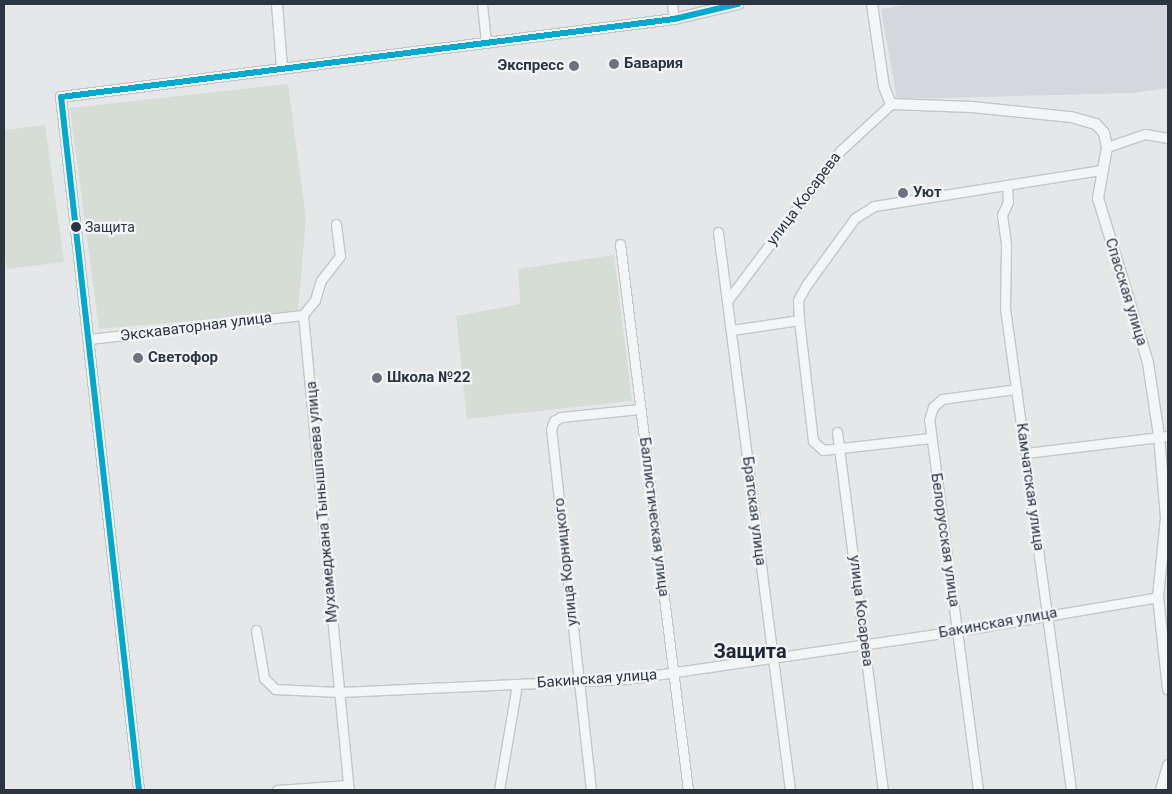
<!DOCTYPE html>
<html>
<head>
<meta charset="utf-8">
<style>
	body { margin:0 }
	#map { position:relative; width:1172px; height:794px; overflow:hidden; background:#e5e7e9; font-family:Roboto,sans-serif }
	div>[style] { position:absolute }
	.built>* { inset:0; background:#d4d7dc }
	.green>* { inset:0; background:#d6ddd5 }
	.roads { filter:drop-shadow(1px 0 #c3c5c7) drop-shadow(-1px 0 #c3c5c7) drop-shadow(0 1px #c3c5c7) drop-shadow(0 -1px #c3c5c7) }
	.minor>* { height:9px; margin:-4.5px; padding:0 4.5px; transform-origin:4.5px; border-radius:4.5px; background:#f4f5f6 }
	.tertiary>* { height:10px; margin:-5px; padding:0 5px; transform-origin:5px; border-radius:5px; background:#f4f5f6 }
	.bus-1>* { height:6px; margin:-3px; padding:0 3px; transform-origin:3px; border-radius:3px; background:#00a9ce }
	.dots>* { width:14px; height:14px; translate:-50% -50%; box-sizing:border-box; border:2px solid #f3f5f8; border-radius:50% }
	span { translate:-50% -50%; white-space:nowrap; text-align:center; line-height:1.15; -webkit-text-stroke:4.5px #f3f5f8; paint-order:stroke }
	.bus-label { font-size:14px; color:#2c3542 }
	.left { translate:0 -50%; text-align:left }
	.poi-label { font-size:15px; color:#2c3542; font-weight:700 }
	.right { translate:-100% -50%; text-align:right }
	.street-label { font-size:15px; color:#2c3542 }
	.district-label { font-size:20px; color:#1e2633; font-weight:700 }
	.frame { position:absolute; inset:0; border:5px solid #2c3542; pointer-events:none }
</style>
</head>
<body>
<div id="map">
	<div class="built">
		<div style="clip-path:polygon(915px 4px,1168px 4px,1168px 88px,1131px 93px,897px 99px,881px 9px)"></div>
	</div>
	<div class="green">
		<div style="clip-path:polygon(288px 84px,306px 218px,298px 312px,99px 329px,70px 108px)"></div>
		<div style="clip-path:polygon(45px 125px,64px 262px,7px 269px,4px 244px,4px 130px)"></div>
		<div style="clip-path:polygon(614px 255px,632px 401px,467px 419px,456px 316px,520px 304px,518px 269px)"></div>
	</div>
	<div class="roads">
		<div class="minor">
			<div style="left:482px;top:4px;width:38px;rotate:84deg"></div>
			<div style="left:672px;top:4px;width:15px;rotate:82deg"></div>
			<div style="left:1107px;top:147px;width:40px;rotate:-18.9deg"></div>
			<div style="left:1145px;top:134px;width:23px;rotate:10deg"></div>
			<div style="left:1007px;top:185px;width:17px;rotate:87deg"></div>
			<div style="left:1008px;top:202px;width:14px;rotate:115deg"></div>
			<div style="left:1002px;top:215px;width:30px;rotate:82deg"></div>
			<div style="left:1006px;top:245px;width:63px;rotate:90.9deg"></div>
			<div style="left:1005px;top:308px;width:486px;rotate:82.2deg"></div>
			<div style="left:336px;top:224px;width:32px;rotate:83deg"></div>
			<div style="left:340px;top:256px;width:31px;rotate:128deg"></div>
			<div style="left:321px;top:280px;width:21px;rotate:107deg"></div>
			<div style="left:315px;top:300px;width:19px;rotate:129deg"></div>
			<div style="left:303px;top:315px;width:477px;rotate:84.5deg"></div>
			<div style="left:718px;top:232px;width:563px;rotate:82.65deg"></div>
			<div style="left:620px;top:244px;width:550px;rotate:82.9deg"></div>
			<div style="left:727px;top:301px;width:188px;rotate:-53deg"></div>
			<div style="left:840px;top:151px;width:69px;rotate:-42.7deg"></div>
			<div style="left:799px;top:320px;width:122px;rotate:83.4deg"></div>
			<div style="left:813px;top:441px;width:13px;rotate:42deg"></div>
			<div style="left:823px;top:450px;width:108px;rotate:-6.4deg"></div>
			<div style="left:732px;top:330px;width:68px;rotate:-8.5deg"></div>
			<div style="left:799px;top:320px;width:20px;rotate:-93deg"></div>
			<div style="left:798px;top:300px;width:18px;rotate:-61deg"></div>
			<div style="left:807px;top:284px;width:82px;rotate:-54deg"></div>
			<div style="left:855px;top:218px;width:22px;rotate:-32deg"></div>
			<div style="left:874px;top:206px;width:231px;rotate:-9deg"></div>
			<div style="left:89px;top:339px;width:215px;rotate:-6.4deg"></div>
			<div style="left:837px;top:432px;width:361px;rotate:82.7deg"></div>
			<div style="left:1026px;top:453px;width:143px;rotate:-6.8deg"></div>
			<div style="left:256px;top:630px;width:49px;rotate:80.5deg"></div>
			<div style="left:264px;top:678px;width:16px;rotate:45deg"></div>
			<div style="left:275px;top:689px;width:64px;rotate:2.7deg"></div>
			<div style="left:339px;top:692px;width:289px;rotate:-2.6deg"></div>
			<div style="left:628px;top:679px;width:333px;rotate:-8.3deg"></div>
			<div style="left:958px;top:631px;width:203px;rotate:-9.6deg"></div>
			<div style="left:277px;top:790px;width:71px;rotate:-4deg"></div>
			<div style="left:499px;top:790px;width:107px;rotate:-80.3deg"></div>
			<div style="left:591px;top:790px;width:363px;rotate:-96.3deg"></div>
			<div style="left:551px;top:429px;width:9px;rotate:-69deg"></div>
			<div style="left:554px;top:421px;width:8px;rotate:-30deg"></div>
			<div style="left:561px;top:417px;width:79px;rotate:-5.8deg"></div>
			<div style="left:978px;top:790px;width:373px;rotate:-97.5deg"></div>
			<div style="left:929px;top:420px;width:14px;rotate:-73deg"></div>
			<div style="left:933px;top:407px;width:12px;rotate:-42deg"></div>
			<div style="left:942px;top:399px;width:75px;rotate:-7.7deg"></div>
		</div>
		<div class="tertiary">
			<div style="left:277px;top:4px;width:63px;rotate:85.5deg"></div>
			<div style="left:872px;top:4px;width:84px;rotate:81.8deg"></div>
			<div style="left:884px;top:87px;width:18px;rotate:68deg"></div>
			<div style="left:891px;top:104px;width:81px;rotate:2.1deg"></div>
			<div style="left:972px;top:107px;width:100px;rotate:5.8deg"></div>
			<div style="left:1071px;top:117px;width:26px;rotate:16deg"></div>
			<div style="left:1096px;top:124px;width:12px;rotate:48deg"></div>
			<div style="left:1104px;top:133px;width:14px;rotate:78deg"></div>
			<div style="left:1107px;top:147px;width:52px;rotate:100deg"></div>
			<div style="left:1098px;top:198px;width:172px;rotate:73.1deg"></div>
			<div style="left:1148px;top:363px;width:74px;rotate:81.4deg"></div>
			<div style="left:1159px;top:436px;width:82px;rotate:85.1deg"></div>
			<div style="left:1166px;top:518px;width:79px;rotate:95.8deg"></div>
			<div style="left:1158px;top:597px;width:93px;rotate:83.8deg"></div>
			<div style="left:139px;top:790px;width:697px;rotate:-96.42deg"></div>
			<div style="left:61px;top:97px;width:618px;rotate:-7.25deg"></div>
			<div style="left:674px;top:19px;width:66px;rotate:-13.2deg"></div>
			<div style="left:1161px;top:790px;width:26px;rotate:-74deg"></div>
		</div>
	</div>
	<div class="bus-1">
		<div style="left:139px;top:790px;width:697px;rotate:-96.42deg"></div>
		<div style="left:61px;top:97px;width:618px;rotate:-7.25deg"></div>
		<div style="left:674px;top:19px;width:66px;rotate:-13.2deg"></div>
	</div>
	<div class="dots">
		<div style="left:614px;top:64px;background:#6d737c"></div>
		<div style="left:574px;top:66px;background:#6d737c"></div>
		<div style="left:903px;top:193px;background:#6d737c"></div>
		<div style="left:76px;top:227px;background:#2c3542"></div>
		<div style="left:138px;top:358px;background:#6d737c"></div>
		<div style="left:377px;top:378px;background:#6d737c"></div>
	</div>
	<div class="bus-label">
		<span class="left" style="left:85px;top:227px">Защита</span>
	</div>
	<div class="poi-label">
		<span class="left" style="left:624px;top:64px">Бавария</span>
		<span class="right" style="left:564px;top:66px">Экспресс</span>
		<span class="left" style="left:913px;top:193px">Уют</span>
		<span class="left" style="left:148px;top:358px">Светофор</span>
		<span class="left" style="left:387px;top:378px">Школа №22</span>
	</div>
	<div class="street-label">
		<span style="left:804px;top:199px;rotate:-53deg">улица Косарева</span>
		<span style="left:1126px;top:292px;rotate:73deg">Спасская улица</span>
		<span style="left:196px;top:327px;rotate:-7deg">Экскаваторная улица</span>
		<span style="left:1030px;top:487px;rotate:82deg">Камчатская улица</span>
		<span style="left:322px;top:502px;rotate:-95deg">Мухамеджана Тынышпаева улица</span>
		<span style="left:754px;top:511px;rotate:83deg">Братская улица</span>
		<span style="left:654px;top:517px;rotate:83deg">Баллистическая улица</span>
		<span style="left:945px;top:540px;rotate:82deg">Белорусская улица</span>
		<span style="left:566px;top:562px;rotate:-96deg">улица Корницкого</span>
		<span style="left:861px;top:611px;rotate:83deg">улица Косарева</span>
		<span style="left:998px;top:623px;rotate:-10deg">Бакинская улица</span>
		<span style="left:597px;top:679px;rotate:-4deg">Бакинская улица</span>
	</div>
	<div class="district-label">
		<span style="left:750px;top:651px">Защита</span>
	</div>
	<div class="frame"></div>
</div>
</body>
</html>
